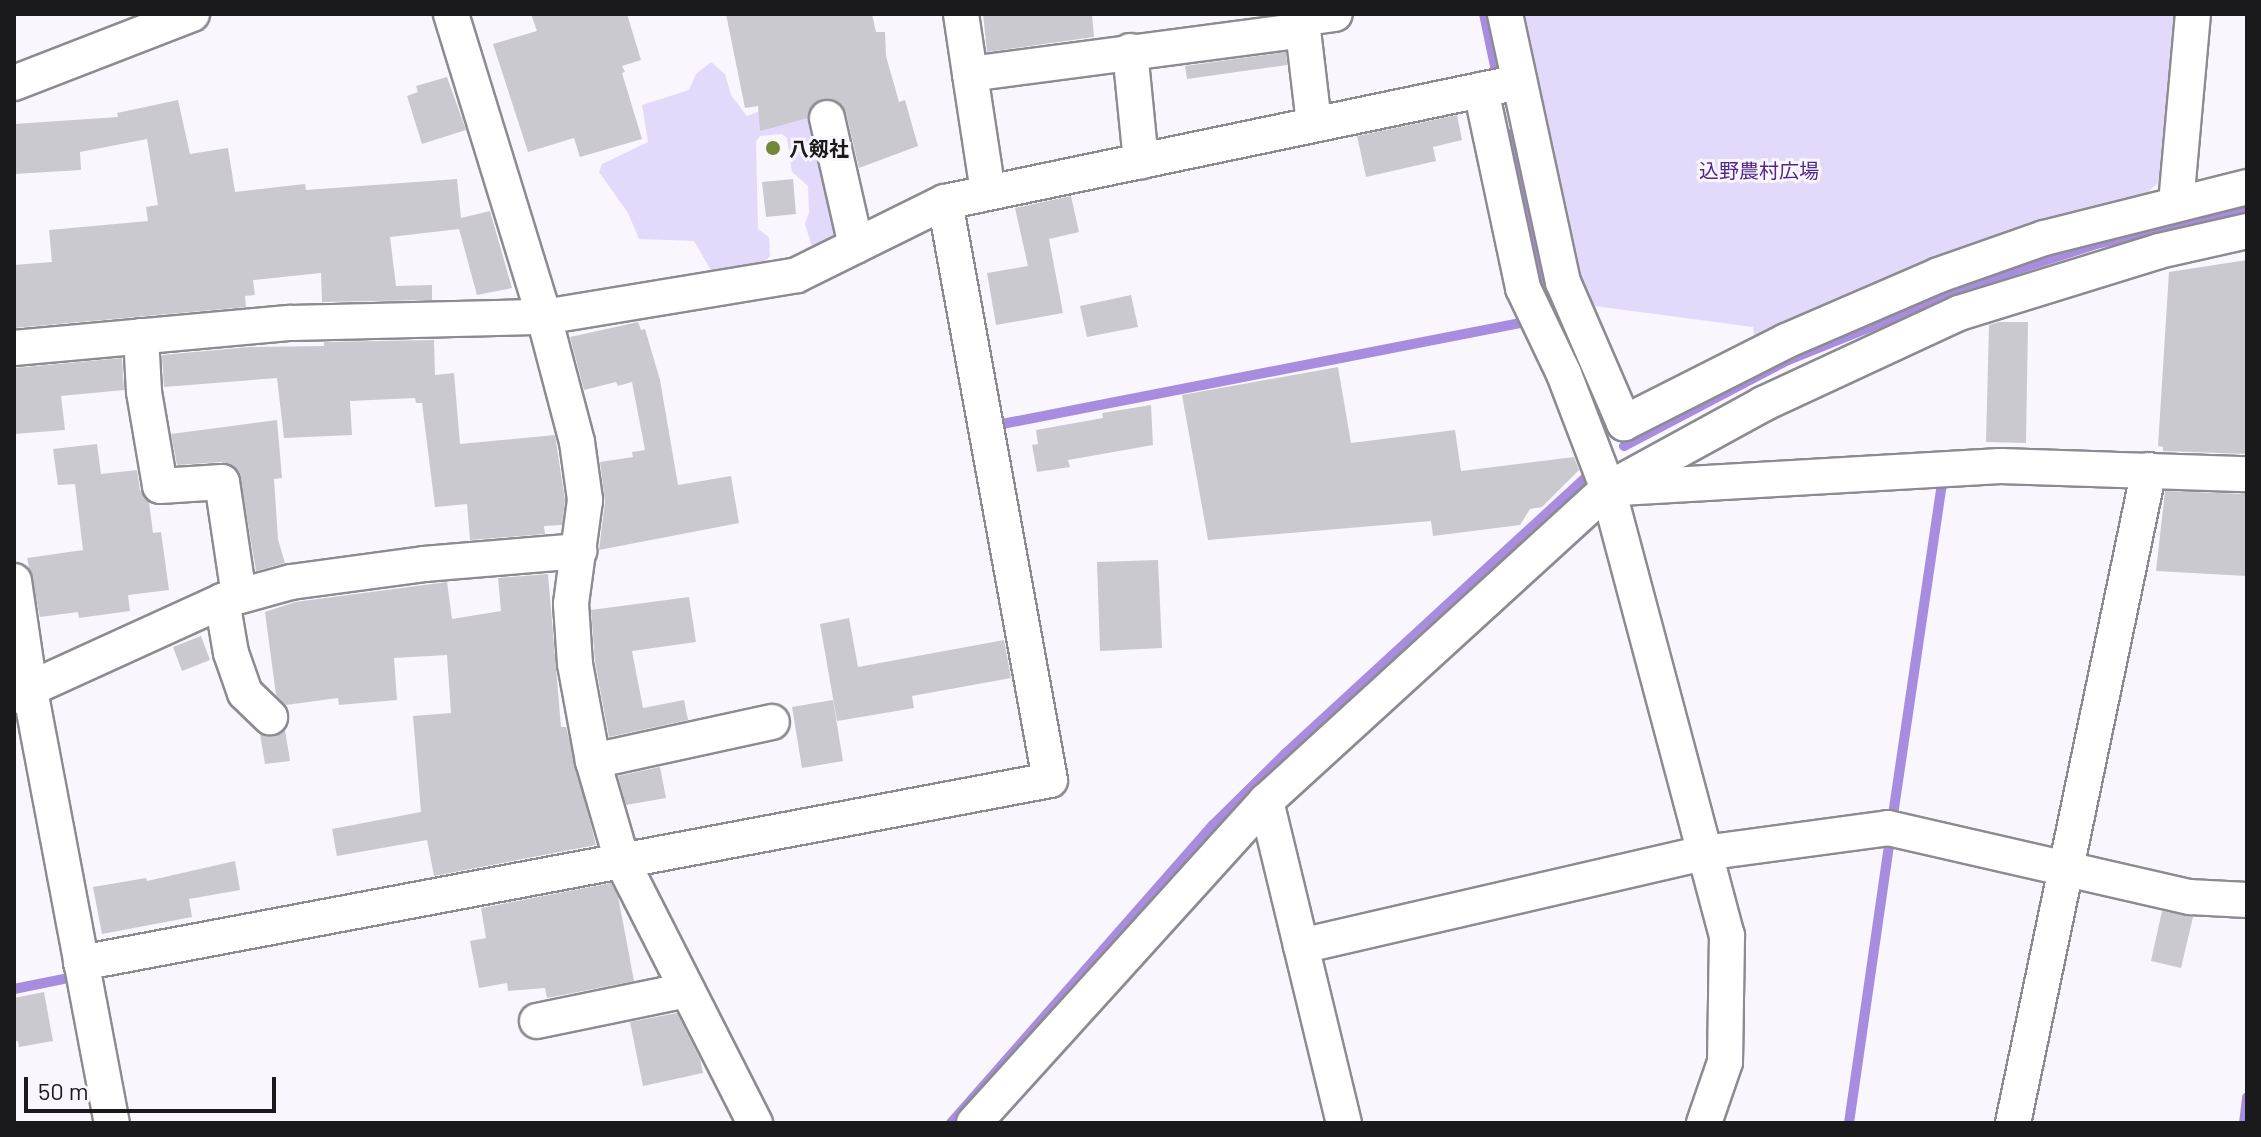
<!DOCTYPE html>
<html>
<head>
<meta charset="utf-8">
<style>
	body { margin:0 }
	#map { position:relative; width:2261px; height:1137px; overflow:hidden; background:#f9f6fe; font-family:Barlow,"Noto Sans JP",sans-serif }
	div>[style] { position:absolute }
	.green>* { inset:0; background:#e3dafb }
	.stream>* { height:10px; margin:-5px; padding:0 5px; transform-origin:5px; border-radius:5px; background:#a88cdf }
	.building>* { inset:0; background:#cbc9d0 }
	.roads { filter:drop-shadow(2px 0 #8d8b92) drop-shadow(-2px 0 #8d8b92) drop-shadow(0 2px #8d8b92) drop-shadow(0 -2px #8d8b92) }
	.minor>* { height:34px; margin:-17px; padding:0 17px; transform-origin:17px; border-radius:17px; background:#fff }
	.dots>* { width:22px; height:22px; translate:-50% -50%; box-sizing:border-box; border:4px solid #f9f6fe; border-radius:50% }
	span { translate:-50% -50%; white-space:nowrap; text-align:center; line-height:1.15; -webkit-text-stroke:6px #f9f6fe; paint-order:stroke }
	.poi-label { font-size:20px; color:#1a191b; font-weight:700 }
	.left { translate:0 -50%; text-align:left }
	.park-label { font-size:20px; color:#512788 }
	.frame { position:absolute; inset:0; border:16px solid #1a191b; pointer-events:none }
	.scale { position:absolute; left:24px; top:1077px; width:252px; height:36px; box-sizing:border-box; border:4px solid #1a191b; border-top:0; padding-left:10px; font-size:24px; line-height:28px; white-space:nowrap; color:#1a191b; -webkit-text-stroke:6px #f9f6fe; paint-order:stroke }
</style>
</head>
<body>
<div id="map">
	<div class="green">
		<div style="clip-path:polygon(1521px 14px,2176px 14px,2162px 179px,2141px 199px,1755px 342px,1753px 327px,1587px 305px,1576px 284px)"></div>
		<div style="clip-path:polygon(711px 62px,725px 74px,731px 95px,747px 116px,800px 96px,812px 125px,836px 232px,824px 244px,812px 247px,805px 224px,809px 213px,808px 186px,792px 172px,787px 138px,782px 134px,760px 136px,756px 142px,758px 229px,769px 237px,770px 256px,760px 267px,713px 274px,694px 241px,639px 239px,628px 213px,599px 172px,602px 164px,648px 142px,642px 105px,689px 90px,696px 74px)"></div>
	</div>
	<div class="stream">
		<div style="left:1484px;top:14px;width:58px;rotate:78.1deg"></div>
		<div style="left:1509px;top:134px;width:144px;rotate:78.4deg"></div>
		<div style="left:1538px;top:275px;width:122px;rotate:66.8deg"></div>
		<div style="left:997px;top:425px;width:539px;rotate:-11.02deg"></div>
		<div style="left:1624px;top:446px;width:185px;rotate:-27.7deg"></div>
		<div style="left:1788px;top:360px;width:225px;rotate:-21.9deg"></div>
		<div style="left:1997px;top:276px;width:108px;rotate:-17.8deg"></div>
		<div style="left:2100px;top:243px;width:151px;rotate:-12.7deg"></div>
		<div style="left:1893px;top:815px;width:336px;rotate:-81.6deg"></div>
		<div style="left:14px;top:989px;width:60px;rotate:-11.5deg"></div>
		<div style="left:951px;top:1123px;width:397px;rotate:-48.7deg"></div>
		<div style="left:1213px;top:825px;width:101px;rotate:-44.6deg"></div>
		<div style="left:1285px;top:754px;width:408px;rotate:-42.6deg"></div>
		<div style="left:1849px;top:1123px;width:279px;rotate:-81.8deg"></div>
		<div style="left:2244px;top:1123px;width:26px;rotate:-83deg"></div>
	</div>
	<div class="building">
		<div style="clip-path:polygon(531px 14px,627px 14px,641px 60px,622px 66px,625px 72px,622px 73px,642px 139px,580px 157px,574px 138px,528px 152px,493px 44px,537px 31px)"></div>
		<div style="clip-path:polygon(726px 14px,872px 14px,876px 32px,885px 32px,886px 56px,899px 102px,905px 100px,918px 146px,859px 168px,846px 113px,832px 99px,814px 103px,808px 118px,760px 131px,758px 106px,745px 108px)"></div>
		<div style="clip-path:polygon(983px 14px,1092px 14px,1094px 37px,987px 52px)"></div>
		<div style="clip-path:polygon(1286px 52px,1287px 65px,1187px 79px,1185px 66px)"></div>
		<div style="clip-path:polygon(447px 77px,466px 130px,422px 144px,407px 96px,418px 92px,416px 86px)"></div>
		<div style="clip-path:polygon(178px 100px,190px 154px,228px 148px,235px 192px,305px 184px,306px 190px,457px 179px,461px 218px,490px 211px,512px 288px,477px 295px,459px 229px,390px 237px,396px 286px,432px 285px,432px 300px,322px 302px,321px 273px,253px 280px,255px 295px,245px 296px,246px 307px,14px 328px,14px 265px,52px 262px,49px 230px,148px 221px,146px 207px,158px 205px,147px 139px,80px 152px,81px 170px,14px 174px,14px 124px,118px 117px,117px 113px)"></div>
		<div style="clip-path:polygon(1457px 115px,1462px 140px,1433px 147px,1436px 161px,1366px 177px,1357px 136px)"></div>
		<div style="clip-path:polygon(793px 179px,796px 214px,766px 217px,762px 182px)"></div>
		<div style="clip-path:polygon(1071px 196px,1079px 232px,1049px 239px,1063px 313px,996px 325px,987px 273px,1028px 266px,1015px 208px)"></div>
		<div style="clip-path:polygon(2247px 260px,2247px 454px,2163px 451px,2163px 447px,2158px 446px,2169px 272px)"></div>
		<div style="clip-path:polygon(1131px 295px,1138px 327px,1087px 337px,1080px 306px)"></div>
		<div style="clip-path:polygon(638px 322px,641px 330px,645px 329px,660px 380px,678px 485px,731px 476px,739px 523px,599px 550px,605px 502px,600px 462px,633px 457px,632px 452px,645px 450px,632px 382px,618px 386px,616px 382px,584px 390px,570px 337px)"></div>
		<div style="clip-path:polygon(1999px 322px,2028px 322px,2026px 443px,1986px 442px,1989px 325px)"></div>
		<div style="clip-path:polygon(434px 340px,435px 375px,454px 373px,460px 444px,555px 435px,565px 500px,562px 525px,544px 526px,545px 534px,470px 540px,467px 504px,435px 507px,422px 403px,416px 403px,415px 398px,350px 401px,352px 435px,284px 438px,277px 378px,164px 387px,162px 355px,249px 347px,324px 346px,324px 342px)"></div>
		<div style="clip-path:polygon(122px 358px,124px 390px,61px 396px,65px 430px,14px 434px,14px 368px)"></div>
		<div style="clip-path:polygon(1338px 367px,1351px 443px,1455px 430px,1461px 471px,1574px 457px,1579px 470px,1542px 507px,1530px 509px,1520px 525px,1433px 536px,1431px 521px,1208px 540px,1182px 395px)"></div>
		<div style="clip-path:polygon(1151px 405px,1153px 445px,1068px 460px,1070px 467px,1037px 472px,1032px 445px,1038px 444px,1036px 430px,1103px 418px,1102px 413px)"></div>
		<div style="clip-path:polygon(277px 420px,282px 478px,274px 479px,278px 539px,285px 563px,256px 571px,239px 471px,221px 462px,177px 465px,171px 434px)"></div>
		<div style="clip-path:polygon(97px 444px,101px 474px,137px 470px,140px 490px,149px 502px,153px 533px,161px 532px,169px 590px,128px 595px,130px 611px,79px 618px,78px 612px,40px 617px,27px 558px,83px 550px,75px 484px,58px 485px,53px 449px)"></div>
		<div style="clip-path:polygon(2165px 491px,2247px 494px,2247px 576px,2156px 571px)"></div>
		<div style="clip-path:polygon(1158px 560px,1162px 648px,1100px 651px,1097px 562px)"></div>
		<div style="clip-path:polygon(548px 574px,561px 727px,566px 727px,596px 845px,434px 876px,427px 840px,337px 856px,332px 829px,421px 812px,413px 716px,451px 713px,447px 655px,394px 658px,397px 700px,339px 705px,338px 698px,286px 705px,276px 695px,265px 612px,295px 602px,447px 582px,452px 619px,501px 611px,498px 578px)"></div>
		<div style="clip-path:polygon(689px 597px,696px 642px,632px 651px,643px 708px,684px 700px,688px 720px,609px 737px,595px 662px,591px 610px)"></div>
		<div style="clip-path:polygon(849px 618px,858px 667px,1004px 640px,1011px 678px,912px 696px,914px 708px,837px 721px,820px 624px)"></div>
		<div style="clip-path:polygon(201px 636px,210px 660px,182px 671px,173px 647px)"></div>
		<div style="clip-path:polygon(833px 700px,843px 761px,802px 768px,792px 707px)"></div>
		<div style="clip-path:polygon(285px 730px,290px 761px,265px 764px,260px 734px,275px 736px)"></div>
		<div style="clip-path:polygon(660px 767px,666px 798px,626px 805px,618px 776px)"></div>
		<div style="clip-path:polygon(235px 861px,240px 890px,189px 899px,192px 917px,102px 934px,93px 887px,146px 878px,147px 881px)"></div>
		<div style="clip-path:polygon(611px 883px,618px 896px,634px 981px,547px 998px,545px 988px,508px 991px,507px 983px,479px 988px,470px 941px,486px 938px,481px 908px)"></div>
		<div style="clip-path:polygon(2162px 911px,2193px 917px,2181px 968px,2151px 961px)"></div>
		<div style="clip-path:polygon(44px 992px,53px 1041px,19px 1047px,18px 1041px,14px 1042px,14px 998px)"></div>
		<div style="clip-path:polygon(677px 1013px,700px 1059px,703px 1073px,643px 1086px,630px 1022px)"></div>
	</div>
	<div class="roads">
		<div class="minor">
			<div style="left:451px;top:14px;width:317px;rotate:72.9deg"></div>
			<div style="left:544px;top:317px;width:129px;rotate:75.2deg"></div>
			<div style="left:577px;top:442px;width:59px;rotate:82.1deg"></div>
			<div style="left:585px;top:500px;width:105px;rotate:97.7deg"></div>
			<div style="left:571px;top:604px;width:60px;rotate:86.2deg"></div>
			<div style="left:575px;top:664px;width:99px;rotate:79.5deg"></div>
			<div style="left:593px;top:761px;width:104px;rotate:73.8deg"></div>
			<div style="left:622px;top:861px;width:294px;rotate:63.1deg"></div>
			<div style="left:961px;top:14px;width:61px;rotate:81.5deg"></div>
			<div style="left:1306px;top:14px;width:4px;rotate:90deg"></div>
			<div style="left:1306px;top:18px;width:29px;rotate:-8deg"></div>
			<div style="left:1505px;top:14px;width:274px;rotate:77.8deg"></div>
			<div style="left:1563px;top:282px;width:154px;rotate:66.6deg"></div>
			<div style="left:1624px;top:423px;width:182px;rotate:-26.8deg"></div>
			<div style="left:1786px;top:341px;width:167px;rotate:-23.3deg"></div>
			<div style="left:1939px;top:275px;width:111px;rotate:-19.4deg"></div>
			<div style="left:2044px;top:238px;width:209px;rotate:-14.1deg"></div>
			<div style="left:1303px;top:30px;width:95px;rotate:83.3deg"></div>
			<div style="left:1130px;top:51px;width:111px;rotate:84.3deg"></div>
			<div style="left:14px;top:83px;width:191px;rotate:-21.2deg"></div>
			<div style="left:1481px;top:90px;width:202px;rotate:78deg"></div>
			<div style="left:1523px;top:288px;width:95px;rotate:64.5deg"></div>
			<div style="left:1564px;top:374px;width:123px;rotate:69.1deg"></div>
			<div style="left:1608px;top:489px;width:462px;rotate:75.1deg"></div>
			<div style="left:1727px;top:935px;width:127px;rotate:90.9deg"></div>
			<div style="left:1725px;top:1062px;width:65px;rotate:109deg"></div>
			<div style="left:827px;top:118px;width:131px;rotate:77.2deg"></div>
			<div style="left:988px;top:192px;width:119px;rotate:-98.7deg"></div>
			<div style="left:970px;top:74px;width:336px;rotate:-7.5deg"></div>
			<div style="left:1303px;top:30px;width:12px;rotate:-76deg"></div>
			<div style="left:2176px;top:204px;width:191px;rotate:-84.9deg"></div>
			<div style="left:141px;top:336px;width:56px;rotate:86.9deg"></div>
			<div style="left:144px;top:392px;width:95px;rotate:80.3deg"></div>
			<div style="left:160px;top:486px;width:62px;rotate:-3.7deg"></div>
			<div style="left:222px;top:482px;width:115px;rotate:81.5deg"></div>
			<div style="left:14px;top:348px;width:278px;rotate:-5.2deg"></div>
			<div style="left:291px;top:323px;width:253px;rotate:-1.4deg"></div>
			<div style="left:544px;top:317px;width:256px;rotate:-9.4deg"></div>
			<div style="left:797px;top:275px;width:165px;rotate:-26.3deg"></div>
			<div style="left:945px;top:202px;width:586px;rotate:-11.81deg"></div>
			<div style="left:1620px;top:488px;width:381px;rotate:-3.3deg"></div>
			<div style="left:2000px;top:466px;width:247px;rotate:1.9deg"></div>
			<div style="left:14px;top:581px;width:110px;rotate:81.6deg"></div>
			<div style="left:30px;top:690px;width:441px;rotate:79.3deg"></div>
			<div style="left:222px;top:601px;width:53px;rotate:80.2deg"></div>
			<div style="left:231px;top:653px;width:42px;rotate:70.7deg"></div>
			<div style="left:245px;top:693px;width:35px;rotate:44deg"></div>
			<div style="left:14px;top:696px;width:229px;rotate:-24.5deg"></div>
			<div style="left:222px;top:601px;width:72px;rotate:-15.4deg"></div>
			<div style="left:291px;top:582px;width:134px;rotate:-7.7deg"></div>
			<div style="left:424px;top:564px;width:156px;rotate:-4.8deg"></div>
			<div style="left:593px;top:761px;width:183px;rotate:-12.3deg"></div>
			<div style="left:1266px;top:801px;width:331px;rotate:76.4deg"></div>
			<div style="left:1301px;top:946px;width:414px;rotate:-13deg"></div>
			<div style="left:1704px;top:853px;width:186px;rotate:-7.7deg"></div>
			<div style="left:1888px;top:828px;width:310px;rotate:12.9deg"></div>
			<div style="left:2190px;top:897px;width:57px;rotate:3deg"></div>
			<div style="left:81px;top:963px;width:986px;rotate:-10.69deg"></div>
			<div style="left:1050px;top:780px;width:587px;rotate:-100.3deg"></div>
			<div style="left:537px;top:1021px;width:153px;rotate:-11.7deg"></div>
			<div style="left:974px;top:1123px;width:435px;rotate:-47.8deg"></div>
			<div style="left:1266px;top:801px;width:463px;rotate:-42.4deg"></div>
			<div style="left:1608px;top:489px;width:177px;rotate:-28.7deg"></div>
			<div style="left:1763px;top:404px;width:216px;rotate:-24.9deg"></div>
			<div style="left:1959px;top:313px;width:209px;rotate:-17.2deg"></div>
			<div style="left:2159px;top:251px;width:90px;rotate:-12.8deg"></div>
			<div style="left:2013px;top:1123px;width:667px;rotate:-78.24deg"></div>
		</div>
	</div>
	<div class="dots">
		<div style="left:773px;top:148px;background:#738738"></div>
	</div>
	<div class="poi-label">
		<span class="left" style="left:789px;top:148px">八剱社</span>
	</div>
	<div class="park-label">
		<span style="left:1759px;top:170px">込野農村広場</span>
	</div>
	<div class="frame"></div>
	<div class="scale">50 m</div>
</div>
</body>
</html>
